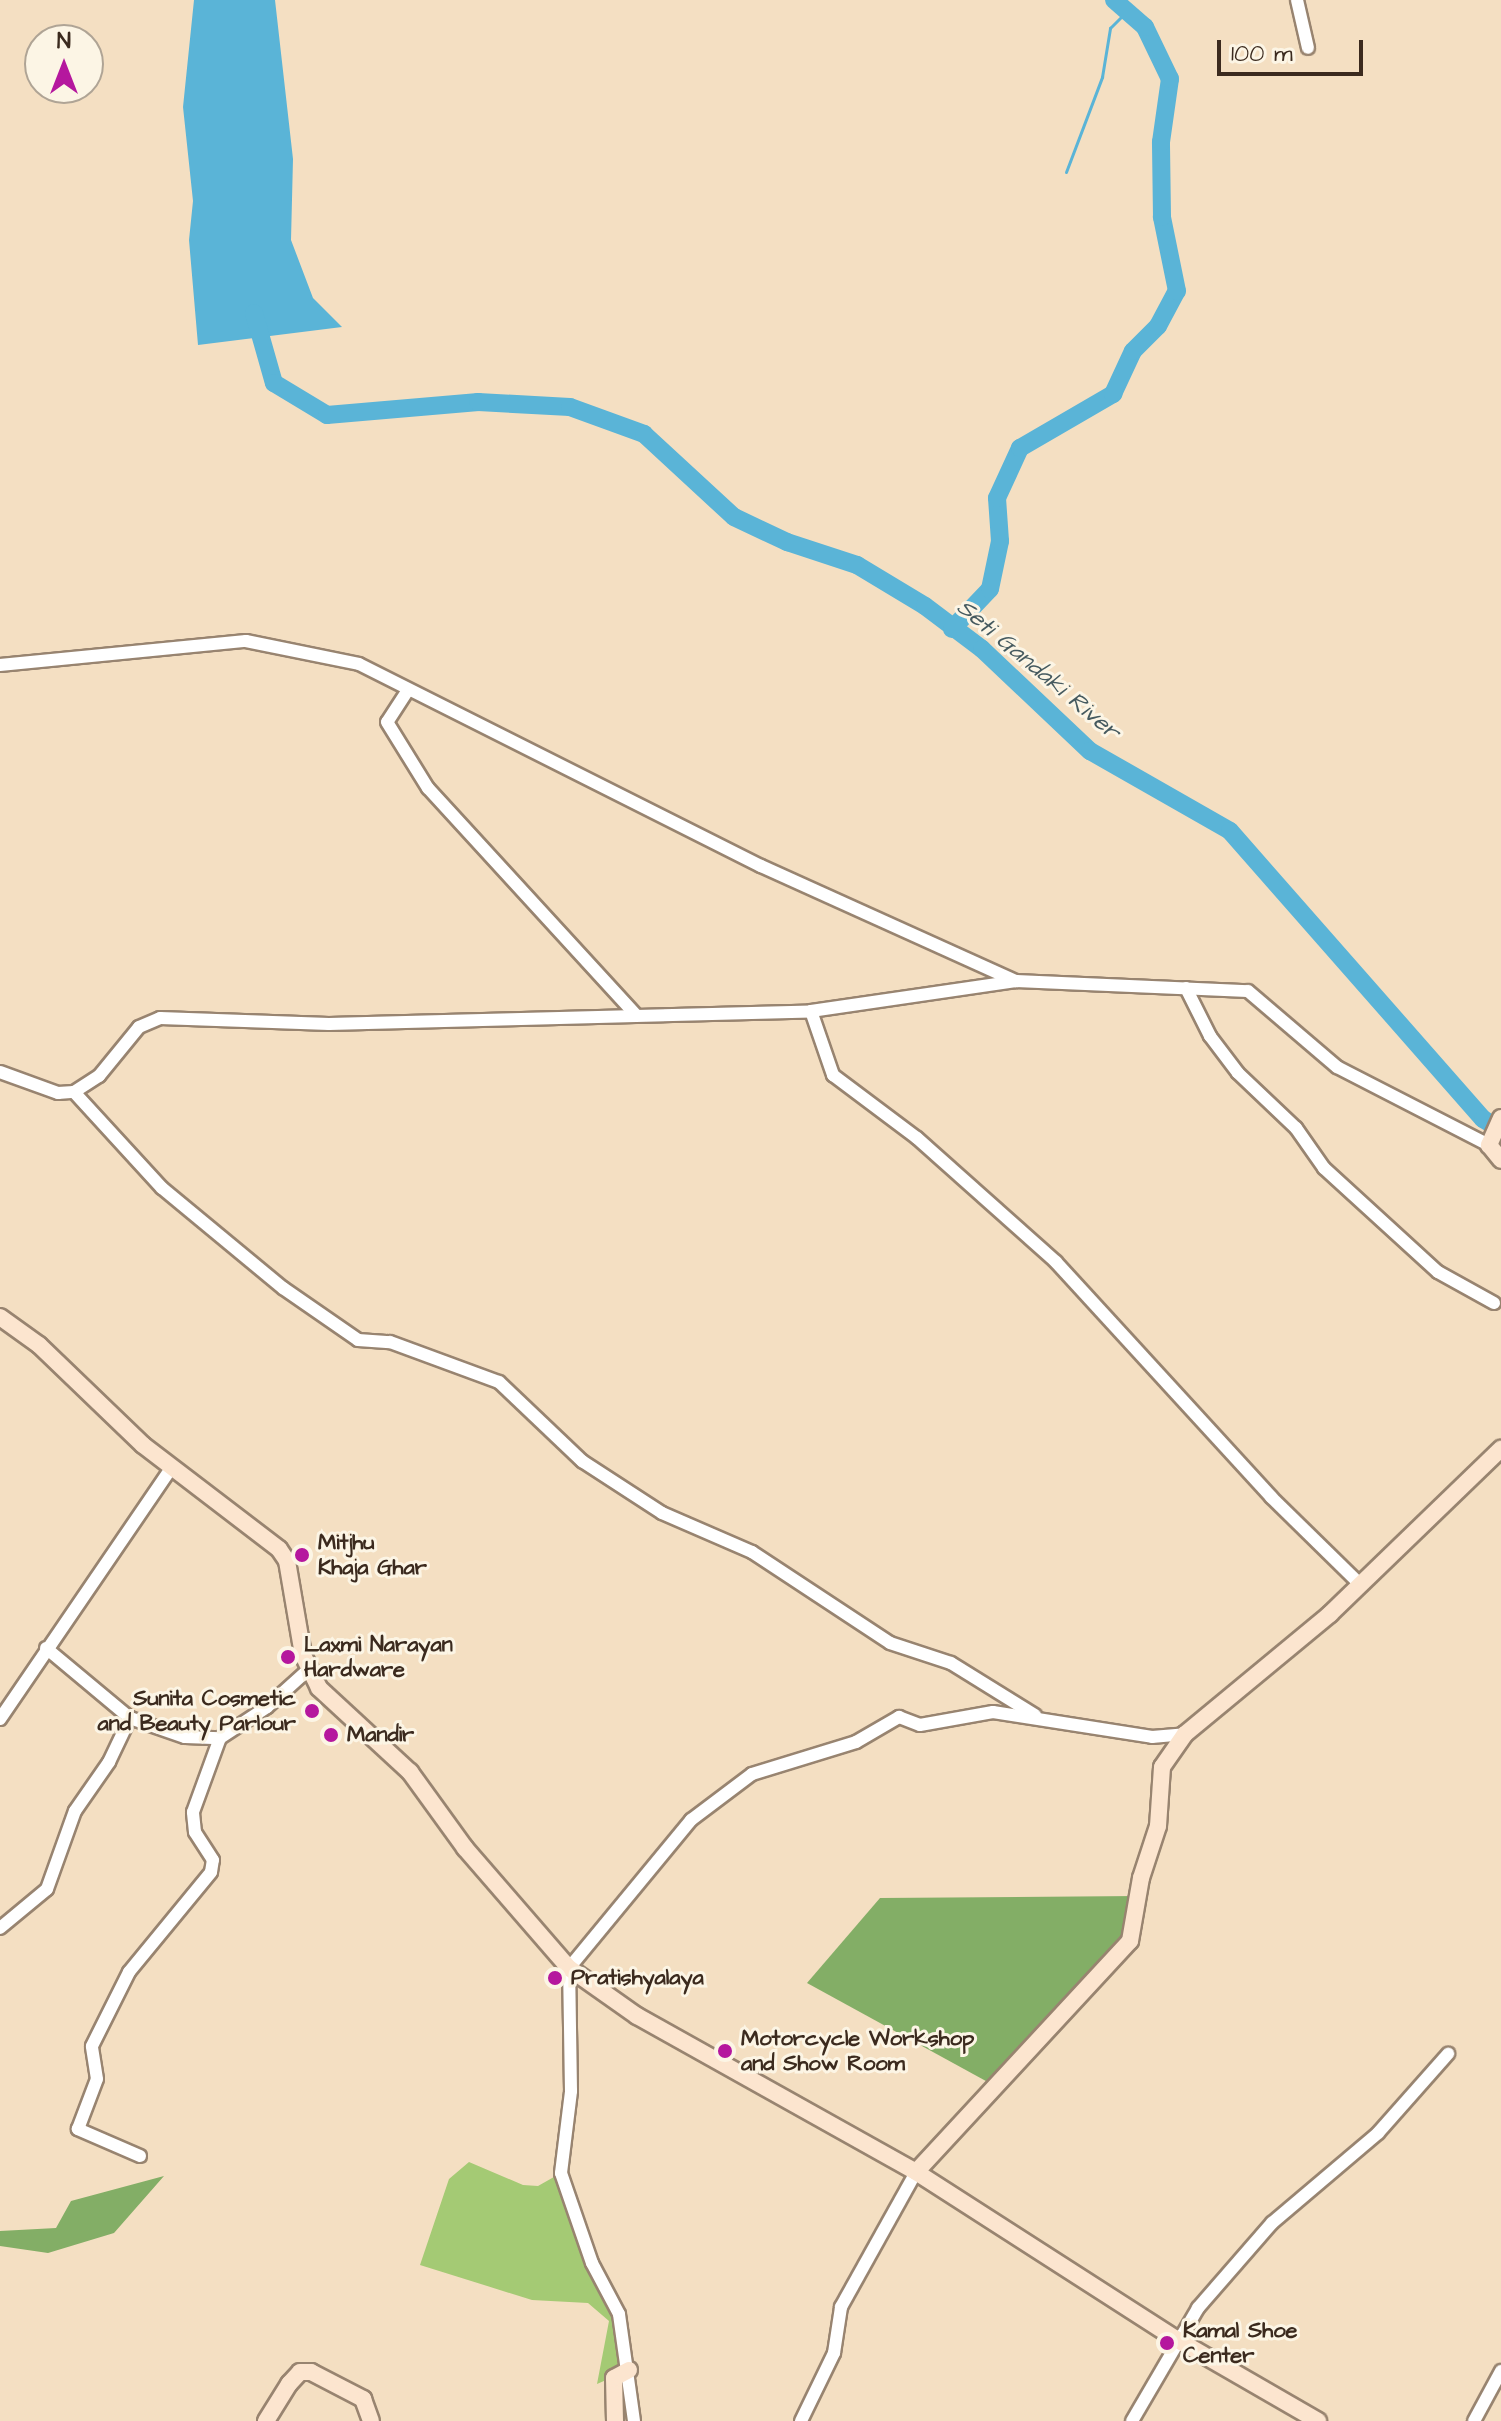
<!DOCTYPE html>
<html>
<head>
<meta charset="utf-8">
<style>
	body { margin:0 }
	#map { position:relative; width:1501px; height:2421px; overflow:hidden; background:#f4dfc2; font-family:"Architects Daughter",sans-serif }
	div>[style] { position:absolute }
	.green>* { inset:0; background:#a4ca74 }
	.forest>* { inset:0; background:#83ae66 }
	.water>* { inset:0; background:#5ab4d7 }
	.stream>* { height:3px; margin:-1.5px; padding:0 1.5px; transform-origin:1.5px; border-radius:1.5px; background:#5ab4d7 }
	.river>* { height:18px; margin:-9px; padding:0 9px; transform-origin:9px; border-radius:9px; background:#5ab4d7 }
	.roads { filter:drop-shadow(2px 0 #988470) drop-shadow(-2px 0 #988470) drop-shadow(0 2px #988470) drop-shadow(0 -2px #988470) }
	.street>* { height:12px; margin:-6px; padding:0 6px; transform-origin:6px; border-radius:6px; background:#fff }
	.secondary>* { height:16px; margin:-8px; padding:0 8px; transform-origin:8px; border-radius:8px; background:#fce5cf }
	.dots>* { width:22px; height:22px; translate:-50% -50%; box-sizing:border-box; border:4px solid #fcf5e5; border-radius:50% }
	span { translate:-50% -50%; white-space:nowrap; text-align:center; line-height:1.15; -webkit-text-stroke:6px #fcf5e5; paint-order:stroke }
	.poi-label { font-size:22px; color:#3b2a1e; font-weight:700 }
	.left { translate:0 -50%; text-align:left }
	.right { translate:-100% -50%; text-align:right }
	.water-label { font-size:24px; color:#465a5f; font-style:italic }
	.north { position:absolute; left:24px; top:24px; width:80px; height:80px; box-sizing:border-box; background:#fcf5e5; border:2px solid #afa495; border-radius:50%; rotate:0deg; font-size:22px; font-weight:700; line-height:32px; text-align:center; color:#3b2a1e }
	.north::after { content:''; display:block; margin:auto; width:28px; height:36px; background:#b5179e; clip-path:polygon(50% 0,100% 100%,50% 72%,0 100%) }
	.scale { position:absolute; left:1217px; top:40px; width:146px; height:36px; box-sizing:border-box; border:4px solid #3b2a1e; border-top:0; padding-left:10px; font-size:24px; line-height:28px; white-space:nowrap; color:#3b2a1e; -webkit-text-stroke:6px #fcf5e5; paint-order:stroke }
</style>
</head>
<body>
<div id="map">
	<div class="green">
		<div style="clip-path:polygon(469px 2162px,523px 2185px,538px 2186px,561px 2173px,619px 2314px,629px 2370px,597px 2384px,609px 2321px,588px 2303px,532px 2300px,420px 2265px,449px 2179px)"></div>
	</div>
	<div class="forest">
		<div style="clip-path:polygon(1138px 1896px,1135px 1930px,995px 2086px,807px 1983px,880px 1898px)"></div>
		<div style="clip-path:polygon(164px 2176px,114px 2233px,48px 2253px,0 2246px,0 2231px,56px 2228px,71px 2201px)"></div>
	</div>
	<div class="water">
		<div style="clip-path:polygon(194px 0,275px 0,293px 159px,291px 240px,313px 298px,342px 327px,198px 345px,189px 240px,193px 201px,183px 107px)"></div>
	</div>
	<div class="stream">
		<div style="left:1066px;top:172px;width:102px;rotate:-69.2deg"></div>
		<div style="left:1102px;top:77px;width:50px;rotate:-80.7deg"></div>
		<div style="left:1110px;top:28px;width:24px;rotate:-45deg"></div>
	</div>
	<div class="river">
		<div style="left:254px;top:313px;width:73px;rotate:74.1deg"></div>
		<div style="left:274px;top:383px;width:62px;rotate:31.1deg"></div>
		<div style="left:327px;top:415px;width:152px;rotate:-4.9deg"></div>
		<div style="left:478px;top:402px;width:92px;rotate:3.1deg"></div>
		<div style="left:570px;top:407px;width:79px;rotate:20deg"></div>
		<div style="left:644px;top:434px;width:122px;rotate:42.7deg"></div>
		<div style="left:734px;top:517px;width:59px;rotate:25.3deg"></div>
		<div style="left:787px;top:542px;width:74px;rotate:18.2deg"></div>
		<div style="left:857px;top:565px;width:79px;rotate:31.1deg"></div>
		<div style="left:925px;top:606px;width:71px;rotate:37deg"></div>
		<div style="left:982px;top:649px;width:149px;rotate:43.4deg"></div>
		<div style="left:1090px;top:751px;width:161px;rotate:29.7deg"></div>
		<div style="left:1230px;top:831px;width:383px;rotate:48.7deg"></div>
		<div style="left:1483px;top:1119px;width:21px;rotate:31deg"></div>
		<div style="left:952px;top:629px;width:55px;rotate:-46.5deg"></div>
		<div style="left:990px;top:589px;width:49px;rotate:-78.2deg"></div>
		<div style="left:1000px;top:541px;width:43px;rotate:-94deg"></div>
		<div style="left:997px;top:498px;width:55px;rotate:-65.3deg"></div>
		<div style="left:1020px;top:448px;width:108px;rotate:-30.1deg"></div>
		<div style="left:1113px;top:394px;width:47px;rotate:-65.1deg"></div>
		<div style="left:1133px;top:351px;width:35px;rotate:-45deg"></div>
		<div style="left:1158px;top:326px;width:40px;rotate:-62deg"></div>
		<div style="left:1177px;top:291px;width:76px;rotate:-101.5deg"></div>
		<div style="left:1162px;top:217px;width:75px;rotate:-90.8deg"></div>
		<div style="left:1161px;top:142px;width:64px;rotate:-81.9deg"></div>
		<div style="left:1170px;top:79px;width:58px;rotate:-115.7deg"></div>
		<div style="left:1145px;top:27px;width:41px;rotate:-138.9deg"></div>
	</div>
	<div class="roads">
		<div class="street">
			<div style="left:1297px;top:0;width:49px;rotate:77.1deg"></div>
			<div style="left:0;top:665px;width:247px;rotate:-5.6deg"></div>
			<div style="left:246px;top:641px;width:115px;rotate:11.5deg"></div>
			<div style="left:359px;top:664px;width:450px;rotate:26.7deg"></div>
			<div style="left:761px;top:866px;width:280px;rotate:24.3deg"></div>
			<div style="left:408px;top:690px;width:38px;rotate:123deg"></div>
			<div style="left:387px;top:722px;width:78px;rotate:58.2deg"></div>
			<div style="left:428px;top:788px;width:306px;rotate:47.5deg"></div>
			<div style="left:1186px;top:988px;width:54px;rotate:63.4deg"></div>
			<div style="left:1210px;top:1036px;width:46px;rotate:52.9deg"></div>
			<div style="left:1238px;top:1073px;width:80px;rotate:43.5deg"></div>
			<div style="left:1296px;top:1128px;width:49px;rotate:55deg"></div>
			<div style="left:1324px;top:1168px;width:154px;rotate:42.4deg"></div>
			<div style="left:1438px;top:1272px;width:64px;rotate:29deg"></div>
			<div style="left:811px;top:1011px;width:68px;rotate:71deg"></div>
			<div style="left:833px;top:1075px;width:105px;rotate:36.9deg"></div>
			<div style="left:917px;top:1138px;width:186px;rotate:41.7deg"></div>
			<div style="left:1056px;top:1262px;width:319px;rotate:47.5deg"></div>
			<div style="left:1271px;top:1497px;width:126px;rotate:44.4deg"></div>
			<div style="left:0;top:1072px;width:62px;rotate:19.9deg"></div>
			<div style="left:58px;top:1093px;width:16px;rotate:-4deg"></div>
			<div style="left:74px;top:1092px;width:130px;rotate:47.5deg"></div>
			<div style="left:162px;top:1188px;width:157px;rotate:39.6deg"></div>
			<div style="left:283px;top:1288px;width:91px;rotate:34.7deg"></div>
			<div style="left:358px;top:1340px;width:32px;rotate:4deg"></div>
			<div style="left:390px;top:1342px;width:116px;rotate:20.2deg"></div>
			<div style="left:499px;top:1382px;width:115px;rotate:43.6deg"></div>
			<div style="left:582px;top:1461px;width:95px;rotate:33deg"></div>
			<div style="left:662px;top:1513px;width:98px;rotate:23.4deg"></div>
			<div style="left:752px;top:1552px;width:165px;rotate:33.4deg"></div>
			<div style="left:890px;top:1643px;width:64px;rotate:18.2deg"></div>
			<div style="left:951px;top:1663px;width:99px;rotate:31.8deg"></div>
			<div style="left:74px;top:1092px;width:30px;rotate:-33deg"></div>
			<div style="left:99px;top:1076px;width:63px;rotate:-50.8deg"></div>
			<div style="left:139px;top:1027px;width:23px;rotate:-23deg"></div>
			<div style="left:160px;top:1018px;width:169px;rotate:2deg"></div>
			<div style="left:329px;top:1024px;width:482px;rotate:-1.5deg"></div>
			<div style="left:811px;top:1011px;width:207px;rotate:-8.3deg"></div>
			<div style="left:1016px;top:981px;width:232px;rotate:2.5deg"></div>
			<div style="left:1248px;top:991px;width:117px;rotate:40.5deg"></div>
			<div style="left:1337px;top:1067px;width:171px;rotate:27.2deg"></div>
			<div style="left:46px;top:1648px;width:109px;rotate:39.8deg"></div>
			<div style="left:0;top:1719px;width:305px;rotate:-55.7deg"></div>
			<div style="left:0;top:1928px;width:61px;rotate:-39.7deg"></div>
			<div style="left:47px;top:1889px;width:83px;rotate:-70.3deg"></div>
			<div style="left:75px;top:1811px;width:60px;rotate:-55.2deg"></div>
			<div style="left:109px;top:1762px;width:49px;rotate:-64.5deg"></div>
			<div style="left:130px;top:1718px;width:58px;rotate:19.1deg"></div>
			<div style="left:185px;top:1737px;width:35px;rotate:2deg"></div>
			<div style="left:220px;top:1738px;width:56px;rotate:-33.4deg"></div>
			<div style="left:267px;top:1707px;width:55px;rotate:-42.1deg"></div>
			<div style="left:140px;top:2156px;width:68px;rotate:-156.5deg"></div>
			<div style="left:78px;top:2129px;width:53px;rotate:-69.2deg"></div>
			<div style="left:97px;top:2079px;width:33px;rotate:-99deg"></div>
			<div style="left:92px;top:2046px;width:83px;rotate:-63.4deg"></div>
			<div style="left:129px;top:1972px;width:129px;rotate:-50.6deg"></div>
			<div style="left:211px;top:1872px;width:12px;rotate:-81deg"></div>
			<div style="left:213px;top:1860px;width:33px;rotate:-123deg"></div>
			<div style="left:195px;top:1832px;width:20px;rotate:-96deg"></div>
			<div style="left:193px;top:1812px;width:79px;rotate:-70deg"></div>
			<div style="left:634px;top:2421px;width:108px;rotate:-98deg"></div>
			<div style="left:619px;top:2314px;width:58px;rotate:-117.9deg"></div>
			<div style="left:592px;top:2263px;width:95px;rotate:-109deg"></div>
			<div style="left:561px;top:2173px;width:83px;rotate:-83deg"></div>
			<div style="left:571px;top:2091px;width:123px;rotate:-90.9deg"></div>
			<div style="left:569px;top:1968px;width:192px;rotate:-50.5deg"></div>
			<div style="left:691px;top:1820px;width:76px;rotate:-37deg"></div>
			<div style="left:752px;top:1774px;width:109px;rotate:-17.1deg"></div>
			<div style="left:856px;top:1742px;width:50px;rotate:-30.2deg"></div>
			<div style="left:899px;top:1717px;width:22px;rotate:21deg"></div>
			<div style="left:920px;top:1725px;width:74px;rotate:-10.1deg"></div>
			<div style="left:993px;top:1712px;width:161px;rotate:8.9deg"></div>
			<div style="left:1152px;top:1737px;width:33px;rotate:-5deg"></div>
			<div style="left:801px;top:2421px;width:76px;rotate:-64.1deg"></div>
			<div style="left:834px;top:2353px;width:47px;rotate:-81.3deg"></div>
			<div style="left:841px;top:2307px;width:154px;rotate:-60.9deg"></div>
			<div style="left:1132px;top:2421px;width:131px;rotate:-59.7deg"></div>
			<div style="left:1198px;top:2308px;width:113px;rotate:-49deg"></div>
			<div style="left:1272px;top:2223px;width:139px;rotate:-40.3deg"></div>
			<div style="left:1378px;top:2133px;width:106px;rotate:-48.5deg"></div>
			<div style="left:1474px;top:2421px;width:57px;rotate:-61.6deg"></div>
		</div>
		<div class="secondary">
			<div style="left:1501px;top:1118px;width:30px;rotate:114deg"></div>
			<div style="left:1489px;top:1145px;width:19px;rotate:51deg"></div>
			<div style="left:0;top:1317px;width:48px;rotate:35.7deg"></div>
			<div style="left:39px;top:1345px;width:144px;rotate:43.9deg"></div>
			<div style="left:143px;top:1445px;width:171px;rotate:37.4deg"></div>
			<div style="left:279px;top:1549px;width:14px;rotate:56deg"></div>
			<div style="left:287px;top:1561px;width:95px;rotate:80.3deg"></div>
			<div style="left:303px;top:1655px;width:37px;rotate:64deg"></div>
			<div style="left:319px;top:1688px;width:124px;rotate:42.7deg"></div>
			<div style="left:410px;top:1772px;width:94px;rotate:54.1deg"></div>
			<div style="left:465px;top:1848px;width:159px;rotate:49.1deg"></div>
			<div style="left:569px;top:1968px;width:83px;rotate:35.2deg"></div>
			<div style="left:637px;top:2016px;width:320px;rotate:29.2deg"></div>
			<div style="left:916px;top:2172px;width:309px;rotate:32.7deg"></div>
			<div style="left:1176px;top:2339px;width:164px;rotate:30deg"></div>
			<div style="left:916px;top:2172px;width:315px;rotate:-47.2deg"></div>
			<div style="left:1130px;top:1941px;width:64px;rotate:-80.1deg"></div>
			<div style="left:1141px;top:1878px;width:55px;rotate:-71.9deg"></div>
			<div style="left:1158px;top:1826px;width:59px;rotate:-86.1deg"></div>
			<div style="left:1162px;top:1767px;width:40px;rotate:-55.1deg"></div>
			<div style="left:1185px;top:1734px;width:188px;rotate:-39.6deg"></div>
			<div style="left:1330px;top:1614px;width:238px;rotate:-44deg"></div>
			<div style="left:266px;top:2421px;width:44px;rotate:-58.1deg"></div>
			<div style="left:289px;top:2384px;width:16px;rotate:-47deg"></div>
			<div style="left:300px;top:2372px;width:11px"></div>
			<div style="left:311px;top:2372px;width:59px;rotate:27.4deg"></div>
			<div style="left:363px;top:2399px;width:23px;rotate:70deg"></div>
			<div style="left:615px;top:2421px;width:43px;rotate:-91.3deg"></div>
			<div style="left:614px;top:2378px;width:17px;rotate:-28deg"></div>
		</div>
	</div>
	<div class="dots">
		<div style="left:302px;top:1555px;background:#b5179e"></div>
		<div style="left:288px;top:1657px;background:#b5179e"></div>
		<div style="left:312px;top:1711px;background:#b5179e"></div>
		<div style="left:331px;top:1735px;background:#b5179e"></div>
		<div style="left:555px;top:1978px;background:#b5179e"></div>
		<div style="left:725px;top:2051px;background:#b5179e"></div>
		<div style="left:1167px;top:2343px;background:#b5179e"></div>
	</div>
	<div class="poi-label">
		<span class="left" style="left:318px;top:1555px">Mitjhu<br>Khaja Ghar</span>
		<span class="left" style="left:304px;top:1657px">Laxmi Narayan<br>Hardware</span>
		<span class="right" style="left:296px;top:1711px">Sunita Cosmetic<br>and Beauty Parlour</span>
		<span class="left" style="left:347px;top:1735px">Mandir</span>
		<span class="left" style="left:571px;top:1978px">Pratishyalaya</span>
		<span class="left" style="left:741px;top:2051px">Motorcycle Workshop<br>and Show Room</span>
		<span class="left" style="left:1183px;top:2343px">Kamal Shoe<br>Center</span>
	</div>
	<div class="water-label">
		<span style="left:1038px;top:670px;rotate:40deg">Seti Gandaki River</span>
	</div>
	<div class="north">N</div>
	<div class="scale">100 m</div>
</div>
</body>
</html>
